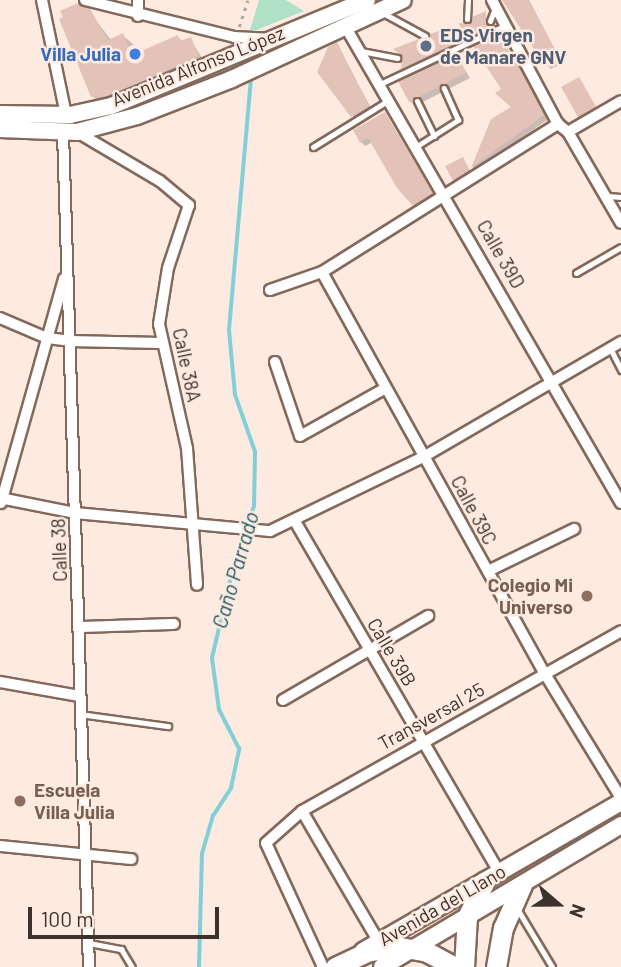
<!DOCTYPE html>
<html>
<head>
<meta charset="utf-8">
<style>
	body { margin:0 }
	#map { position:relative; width:621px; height:967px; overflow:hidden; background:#fdeae1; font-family:Barlow,sans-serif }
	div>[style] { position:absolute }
	.green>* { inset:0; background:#afe1c7 }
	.shadow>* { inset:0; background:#0003 }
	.stream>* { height:3.5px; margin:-1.75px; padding:0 1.75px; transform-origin:1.75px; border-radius:1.75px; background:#83cfd8 }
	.building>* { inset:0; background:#e3c2b7 }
	.path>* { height:2.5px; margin-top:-1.25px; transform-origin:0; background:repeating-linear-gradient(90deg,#b7a69e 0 3.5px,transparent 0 8.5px) }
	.roads { filter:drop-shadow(2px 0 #84695b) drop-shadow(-2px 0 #84695b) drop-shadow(0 2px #84695b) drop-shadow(0 -2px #84695b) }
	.lane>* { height:5px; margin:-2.5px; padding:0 2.5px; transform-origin:2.5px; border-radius:2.5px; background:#fff }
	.street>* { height:10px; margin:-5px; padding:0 5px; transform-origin:5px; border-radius:5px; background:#fff }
	.secondary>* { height:16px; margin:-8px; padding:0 8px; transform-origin:8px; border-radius:8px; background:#fff }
	.highway>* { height:19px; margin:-9.5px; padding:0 9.5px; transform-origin:9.5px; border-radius:9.5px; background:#fff }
	.dots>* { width:19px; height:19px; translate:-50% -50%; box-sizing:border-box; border:4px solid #fdeae1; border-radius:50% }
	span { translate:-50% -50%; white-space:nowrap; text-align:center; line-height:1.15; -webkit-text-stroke:5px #fdeae1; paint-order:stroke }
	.service-label { font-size:19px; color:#4e5e75; font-weight:700 }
	.left { translate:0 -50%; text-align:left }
	.shop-label { font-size:19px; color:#366cbe; font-weight:700 }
	.right { translate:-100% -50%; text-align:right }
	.street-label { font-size:19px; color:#3d312b }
	.education-label { font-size:19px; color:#785e54; font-weight:700 }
	.water-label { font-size:21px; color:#18585f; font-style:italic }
	.north { position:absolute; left:523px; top:869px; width:70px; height:70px; -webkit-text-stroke:5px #fdeae1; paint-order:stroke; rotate:110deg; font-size:19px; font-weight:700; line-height:28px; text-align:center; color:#3d312b }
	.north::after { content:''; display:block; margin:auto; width:24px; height:32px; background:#3d312b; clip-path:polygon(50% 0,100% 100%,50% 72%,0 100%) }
	.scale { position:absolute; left:28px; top:907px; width:191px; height:32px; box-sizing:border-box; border:4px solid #3d312b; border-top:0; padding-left:9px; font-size:21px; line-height:24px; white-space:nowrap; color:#3d312b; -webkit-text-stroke:5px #fdeae1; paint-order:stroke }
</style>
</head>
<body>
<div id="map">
	<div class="green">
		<div style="clip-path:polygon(259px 0,286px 0,304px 11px,249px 33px)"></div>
	</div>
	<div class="shadow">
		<div style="clip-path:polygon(504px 0,529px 0,562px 63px,551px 69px,547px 65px)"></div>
		<div style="clip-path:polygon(89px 11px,111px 40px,122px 35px,143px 52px,178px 37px,183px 42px,190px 39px,208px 67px,103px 107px,93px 96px)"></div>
		<div style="clip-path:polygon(486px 14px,486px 25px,492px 29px,471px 38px,470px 26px)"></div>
		<div style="clip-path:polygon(445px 33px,453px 47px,402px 68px,428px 43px)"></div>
		<div style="clip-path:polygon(500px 42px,516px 60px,547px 120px,476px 171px,473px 167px,492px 120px,514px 107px)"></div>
		<div style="clip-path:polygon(337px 44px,372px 110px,357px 120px,353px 116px)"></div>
		<div style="clip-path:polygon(456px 56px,470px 78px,415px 106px,410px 101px)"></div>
		<div style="clip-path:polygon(581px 81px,597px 109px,581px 118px,579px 116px)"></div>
		<div style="clip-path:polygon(388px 118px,435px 197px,418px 208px,399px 187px,373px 142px,365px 146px,361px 142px)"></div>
		<div style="clip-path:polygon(463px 159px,472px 174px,459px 185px,454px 180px)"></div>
	</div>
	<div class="stream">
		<div style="left:199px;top:967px;width:113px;rotate:-88.5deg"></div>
		<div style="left:202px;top:854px;width:40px;rotate:-74deg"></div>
		<div style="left:213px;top:816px;width:33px;rotate:-57deg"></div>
		<div style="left:231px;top:788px;width:40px;rotate:-78deg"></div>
		<div style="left:239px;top:749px;width:44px;rotate:-117.1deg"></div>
		<div style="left:219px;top:710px;width:52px;rotate:-97.7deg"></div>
		<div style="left:212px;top:658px;width:100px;rotate:-76.7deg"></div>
		<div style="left:235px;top:561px;width:58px;rotate:-70.9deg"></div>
		<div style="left:254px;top:506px;width:54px;rotate:-88.9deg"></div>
		<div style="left:255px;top:452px;width:60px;rotate:-109.3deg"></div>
		<div style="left:235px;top:395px;width:65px;rotate:-95.3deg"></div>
		<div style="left:229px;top:330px;width:251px;rotate:-85deg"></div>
	</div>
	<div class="building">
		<div style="clip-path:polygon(502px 0,528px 0,559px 58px,545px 66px)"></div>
		<div style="clip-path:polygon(78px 3px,90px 9px,108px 40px,123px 33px,130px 50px,139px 46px,141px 51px,178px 35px,180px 41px,191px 37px,199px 56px,108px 96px,91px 97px,59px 19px,63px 17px,60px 11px)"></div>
		<div style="clip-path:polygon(486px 11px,485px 22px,492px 26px,468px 37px,458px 23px,469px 24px,472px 17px)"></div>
		<div style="clip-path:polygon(444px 29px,452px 45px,401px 69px,402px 56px,393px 49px,419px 39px,427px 41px,430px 34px)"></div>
		<div style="clip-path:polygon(496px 35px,511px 53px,544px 115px,471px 168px,491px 119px,511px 107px,495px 93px,501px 89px,473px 46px)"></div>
		<div style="clip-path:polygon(337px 42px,369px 106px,351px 117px,317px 72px,328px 47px)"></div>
		<div style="clip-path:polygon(457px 54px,466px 73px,409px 102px,398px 81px)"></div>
		<div style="clip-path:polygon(579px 77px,596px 107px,578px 117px,561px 87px)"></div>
		<div style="clip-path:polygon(385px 112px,432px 193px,413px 206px,397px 188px,368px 138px,360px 143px,353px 130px)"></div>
		<div style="clip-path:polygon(463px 157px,469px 170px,453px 181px,445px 166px)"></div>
	</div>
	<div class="path">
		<div style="left:239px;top:27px;width:28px;rotate:-72deg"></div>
	</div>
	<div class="roads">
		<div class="lane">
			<div style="left:383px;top:13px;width:48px;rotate:28.7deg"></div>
			<div style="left:467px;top:19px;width:19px;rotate:-87deg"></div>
			<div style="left:490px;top:21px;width:14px;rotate:-69deg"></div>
			<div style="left:456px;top:36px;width:5px;rotate:-22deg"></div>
			<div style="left:361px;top:51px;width:37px;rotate:11deg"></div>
			<div style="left:380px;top:84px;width:139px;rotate:-25.1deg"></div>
			<div style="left:417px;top:101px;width:39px;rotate:64deg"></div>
			<div style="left:417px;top:146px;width:49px;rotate:-32.4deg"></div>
			<div style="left:458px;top:120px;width:35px;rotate:-114deg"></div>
			<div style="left:313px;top:147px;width:89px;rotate:-31.7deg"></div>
			<div style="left:607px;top:196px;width:14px;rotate:4deg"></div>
			<div style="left:576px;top:273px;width:52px;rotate:-30deg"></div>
			<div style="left:610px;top:348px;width:25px;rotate:63deg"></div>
			<div style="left:80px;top:714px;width:89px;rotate:7.8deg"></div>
			<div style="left:516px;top:907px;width:70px;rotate:59deg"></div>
			<div style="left:89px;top:943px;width:33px;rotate:11deg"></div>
			<div style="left:121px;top:949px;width:21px;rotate:59deg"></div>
		</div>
		<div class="street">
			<div style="left:42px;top:0;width:117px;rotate:78.2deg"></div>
			<div style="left:85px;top:0;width:154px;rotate:13.9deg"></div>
			<div style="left:234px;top:37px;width:34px;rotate:3deg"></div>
			<div style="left:492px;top:0;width:140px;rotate:62deg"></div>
			<div style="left:558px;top:124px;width:13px;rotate:39deg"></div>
			<div style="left:568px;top:132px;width:105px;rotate:59.8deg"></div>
			<div style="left:138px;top:16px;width:16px;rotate:-90deg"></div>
			<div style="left:345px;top:26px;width:551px;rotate:59.95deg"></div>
			<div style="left:63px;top:132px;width:835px;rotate:88.22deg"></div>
			<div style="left:77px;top:132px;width:96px;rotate:30.6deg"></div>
			<div style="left:160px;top:181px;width:38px;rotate:40deg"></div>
			<div style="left:189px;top:205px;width:66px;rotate:108.4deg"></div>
			<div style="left:168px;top:268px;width:57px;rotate:99.1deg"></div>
			<div style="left:159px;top:324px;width:127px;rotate:77.3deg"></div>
			<div style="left:187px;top:448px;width:137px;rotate:85.8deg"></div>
			<div style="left:568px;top:132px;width:61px;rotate:-30.3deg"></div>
			<div style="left:322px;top:272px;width:460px;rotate:61deg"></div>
			<div style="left:545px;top:674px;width:145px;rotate:58.5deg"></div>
			<div style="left:270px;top:290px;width:55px;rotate:-19.1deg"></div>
			<div style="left:322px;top:272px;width:279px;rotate:-32.1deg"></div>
			<div style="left:0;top:318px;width:51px;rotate:23.1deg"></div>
			<div style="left:47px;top:338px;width:23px;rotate:7deg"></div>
			<div style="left:70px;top:341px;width:90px;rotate:1.3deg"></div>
			<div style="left:275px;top:362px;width:78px;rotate:71.3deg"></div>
			<div style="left:300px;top:436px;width:96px;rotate:-29.2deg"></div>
			<div style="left:0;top:498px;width:76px;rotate:11.3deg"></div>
			<div style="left:75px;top:513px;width:196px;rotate:5.3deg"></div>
			<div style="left:270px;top:531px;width:172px;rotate:-25.8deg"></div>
			<div style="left:425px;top:456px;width:227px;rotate:-30.2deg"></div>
			<div style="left:1px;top:503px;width:233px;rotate:-74.3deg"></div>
			<div style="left:296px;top:523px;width:404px;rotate:59.8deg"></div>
			<div style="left:488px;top:571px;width:96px;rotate:-26deg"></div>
			<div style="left:79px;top:627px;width:95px;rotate:-1.8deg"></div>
			<div style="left:0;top:682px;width:80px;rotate:10deg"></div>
			<div style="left:283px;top:700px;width:168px;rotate:-30.1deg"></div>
			<div style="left:302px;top:811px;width:152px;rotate:59.6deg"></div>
			<div style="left:0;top:846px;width:132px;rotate:5.7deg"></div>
			<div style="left:323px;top:967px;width:136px;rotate:-114.7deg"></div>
			<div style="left:266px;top:843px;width:48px;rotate:-41.6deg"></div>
			<div style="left:302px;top:811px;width:366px;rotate:-29.4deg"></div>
		</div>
		<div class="secondary">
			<div style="left:0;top:114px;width:70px;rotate:0.8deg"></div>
			<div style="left:70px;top:115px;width:42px;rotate:-12.4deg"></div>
			<div style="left:111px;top:106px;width:277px;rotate:-22.5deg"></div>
			<div style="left:0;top:129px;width:77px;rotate:2.2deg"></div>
			<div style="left:77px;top:132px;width:62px;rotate:-14.9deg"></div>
			<div style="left:137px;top:116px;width:102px;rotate:-21.3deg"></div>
			<div style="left:232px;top:79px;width:188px;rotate:-24.8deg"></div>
			<div style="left:363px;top:951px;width:298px;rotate:-30deg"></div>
			<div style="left:382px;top:967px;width:278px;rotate:-30.7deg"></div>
		</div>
		<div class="highway">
			<div style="left:335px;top:967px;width:38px;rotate:-25deg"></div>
			<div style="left:370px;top:951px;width:30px;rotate:-8deg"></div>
			<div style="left:400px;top:947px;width:27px;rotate:10deg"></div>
			<div style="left:427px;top:952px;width:32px;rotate:28deg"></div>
			<div style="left:464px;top:967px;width:50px;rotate:-86.6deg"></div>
			<div style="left:467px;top:917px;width:40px;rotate:-63.4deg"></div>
			<div style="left:496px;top:967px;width:40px;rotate:-80deg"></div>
			<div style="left:503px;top:928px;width:47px;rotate:-66.2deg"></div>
		</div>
	</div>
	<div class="dots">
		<div style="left:426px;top:46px;background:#5c6f8a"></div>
		<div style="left:135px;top:54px;background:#3f7fe0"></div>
		<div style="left:587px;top:596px;background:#8d6e63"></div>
		<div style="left:20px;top:801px;background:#8d6e63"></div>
	</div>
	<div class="service-label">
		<span class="left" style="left:440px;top:46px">EDS Virgen<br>de Manare GNV</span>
	</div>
	<div class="shop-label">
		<span class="right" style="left:121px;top:54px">Villa Julia</span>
	</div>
	<div class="street-label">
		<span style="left:198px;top:66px;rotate:-22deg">Avenida Alfonso López</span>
		<span style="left:501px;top:254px;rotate:60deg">Calle 39D</span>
		<span style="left:187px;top:365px;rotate:78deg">Calle 38A</span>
		<span style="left:474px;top:510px;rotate:62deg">Calle 39C</span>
		<span style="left:59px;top:550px;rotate:-92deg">Calle 38</span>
		<span style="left:392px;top:652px;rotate:59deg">Calle 39B</span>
		<span style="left:431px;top:716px;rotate:-29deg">Transversal 25</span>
		<span style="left:442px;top:905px;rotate:-30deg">Avenida del Llano</span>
	</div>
	<div class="education-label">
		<span class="right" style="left:573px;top:596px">Colegio Mi<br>Universo</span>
		<span class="left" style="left:34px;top:801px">Escuela<br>Villa Julia</span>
	</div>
	<div class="water-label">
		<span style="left:235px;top:570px;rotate:-74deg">Caño Parrado</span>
	</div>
	<div class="north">N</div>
	<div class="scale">100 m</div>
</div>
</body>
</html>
